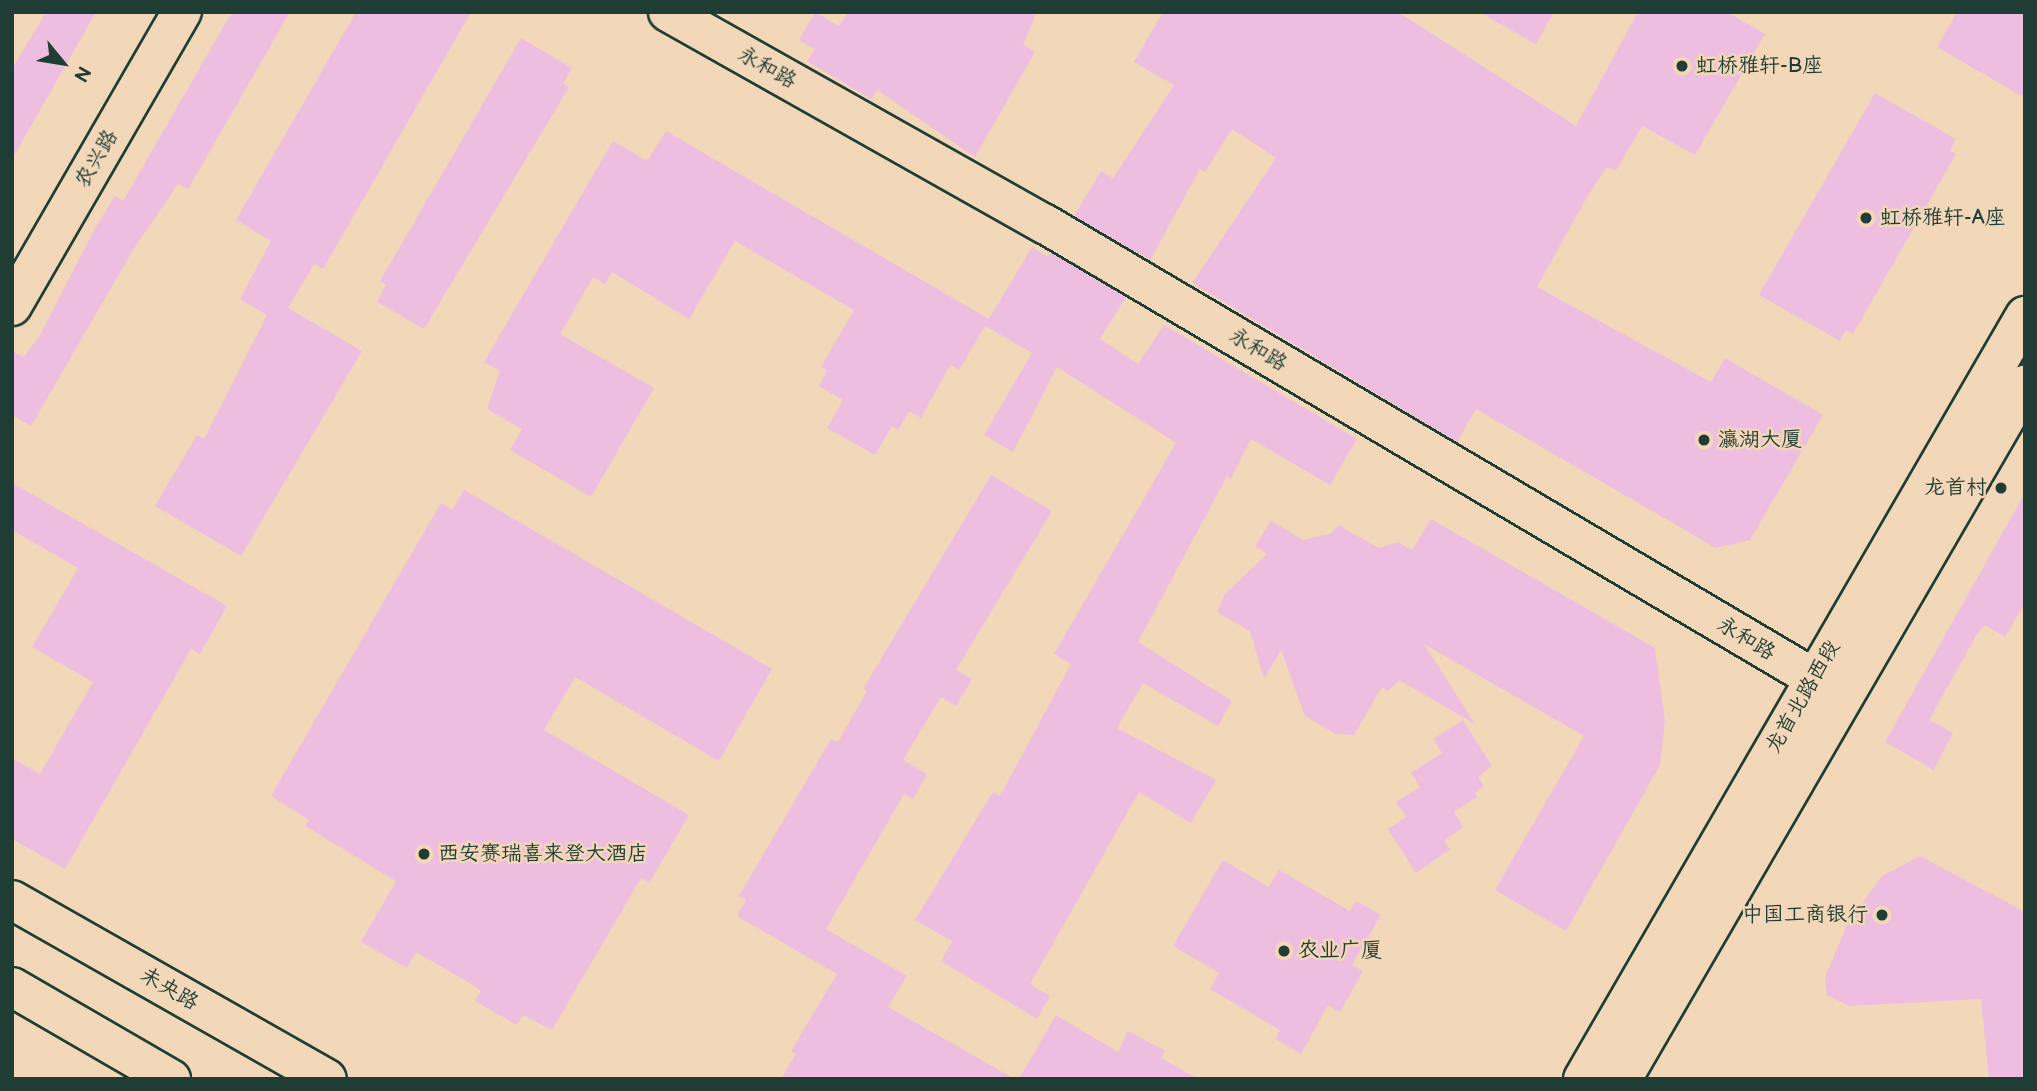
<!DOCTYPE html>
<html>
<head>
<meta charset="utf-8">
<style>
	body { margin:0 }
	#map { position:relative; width:2037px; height:1091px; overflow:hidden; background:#f2d7b9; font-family:"Balsamiq Sans","LXGW WenKai TC",sans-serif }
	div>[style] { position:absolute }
	.building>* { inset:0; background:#eebee0 }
	.roads { filter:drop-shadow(2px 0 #1f3d34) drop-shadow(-2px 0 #1f3d34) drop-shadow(0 2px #1f3d34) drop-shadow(0 -2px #1f3d34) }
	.minor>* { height:38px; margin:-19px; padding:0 19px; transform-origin:19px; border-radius:19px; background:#f2d7b9 }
	.major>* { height:38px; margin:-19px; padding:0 19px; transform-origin:19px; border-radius:19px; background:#f2d7b9 }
	.dots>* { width:19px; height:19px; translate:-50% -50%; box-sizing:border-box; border:4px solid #f2d7b9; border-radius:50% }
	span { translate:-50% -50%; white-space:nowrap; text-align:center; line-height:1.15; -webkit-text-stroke:5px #f2d7b9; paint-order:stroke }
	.poi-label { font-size:21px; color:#1f3d34 }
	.left { translate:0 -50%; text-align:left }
	.right { translate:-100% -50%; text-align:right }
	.street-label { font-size:21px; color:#1f3d34 }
	.frame { position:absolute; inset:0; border:14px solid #1f3d34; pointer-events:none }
	.north { position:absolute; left:28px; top:28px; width:70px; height:70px; -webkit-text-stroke:5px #f2d7b9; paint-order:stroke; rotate:120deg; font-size:19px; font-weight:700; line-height:28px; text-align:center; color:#1f3d34 }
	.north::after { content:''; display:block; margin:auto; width:24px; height:32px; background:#1f3d34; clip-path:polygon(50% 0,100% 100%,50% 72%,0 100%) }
</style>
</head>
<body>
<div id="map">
	<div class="building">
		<div style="clip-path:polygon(46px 12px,96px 12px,12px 159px,12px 69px)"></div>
		<div style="clip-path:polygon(232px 12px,290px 12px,188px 189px,178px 184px,133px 250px,31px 426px,12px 415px,12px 351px,24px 357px,40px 335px,94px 230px,115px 196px,123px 201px)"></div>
		<div style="clip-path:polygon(356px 12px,471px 12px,323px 269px,314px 264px,288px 308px,362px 351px,241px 556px,155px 506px,197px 435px,204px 439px,267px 315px,240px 299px,271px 241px,236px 220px)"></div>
		<div style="clip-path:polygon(815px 12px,839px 26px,848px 12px,1037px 12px,1023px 44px,1035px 52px,975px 157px,877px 90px,871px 99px,807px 61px,815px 49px,799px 40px)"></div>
		<div style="clip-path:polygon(1163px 12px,1398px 12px,1576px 126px,1638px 12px,1727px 12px,1765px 34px,1695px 155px,1642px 126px,1616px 171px,1607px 167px,1587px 197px,1537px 287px,1711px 382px,1725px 358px,1823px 415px,1750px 540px,1716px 548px,1476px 409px,1457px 442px,1192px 283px,1276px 158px,1232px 129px,1205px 172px,1200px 169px,1150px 260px,1074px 216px,1101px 171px,1113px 178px,1174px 85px,1134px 62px)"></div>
		<div style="clip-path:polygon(1479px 12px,1554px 12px,1536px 44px)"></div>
		<div style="clip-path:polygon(1957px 12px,2025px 12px,2025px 98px,1937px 47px)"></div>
		<div style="clip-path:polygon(521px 38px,572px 68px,563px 84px,569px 87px,424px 329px,377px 302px,386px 285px,380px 281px)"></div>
		<div style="clip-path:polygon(1875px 93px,1956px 139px,1950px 151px,1956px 154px,1853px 334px,1846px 330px,1840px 341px,1759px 295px)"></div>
		<div style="clip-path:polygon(666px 131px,989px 319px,1032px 247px,1048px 257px,1051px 253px,1126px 297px,1100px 339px,1138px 364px,1164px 325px,1357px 439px,1330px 485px,1251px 439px,1231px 479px,1227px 476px,1138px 642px,1232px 701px,1218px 726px,1143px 683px,1117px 728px,1216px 780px,1191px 823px,1139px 792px,1030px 984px,1050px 996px,1037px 1019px,941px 961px,952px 941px,915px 920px,993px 792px,1000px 796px,1071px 664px,1054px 654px,1176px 443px,1057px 367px,1013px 452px,984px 435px,1032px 353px,985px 326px,959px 370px,950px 365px,921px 418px,909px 411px,898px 430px,892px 426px,875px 455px,827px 428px,843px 400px,819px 386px,827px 370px,821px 367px,854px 310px,735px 241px,689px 319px,612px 272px,605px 284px,593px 277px,560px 334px,654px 388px,591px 497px,510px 450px,522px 429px,487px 409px,500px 371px,484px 362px,613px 141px,647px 161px)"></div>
		<div style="clip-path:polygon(991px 475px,1052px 511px,956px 670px,972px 679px,956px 706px,941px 697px,903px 760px,927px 774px,913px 799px,904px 794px,826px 929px,907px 976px,888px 1007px,1015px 1079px,781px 1079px,796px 1054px,791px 1051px,837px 974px,737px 916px,746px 900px,739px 896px,831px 739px,838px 742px,867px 691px,863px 689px)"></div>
		<div style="clip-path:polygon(12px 483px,227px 606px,200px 654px,191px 649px,65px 869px,12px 839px,12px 758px,40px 774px,93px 682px,32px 647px,78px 568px,12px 530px)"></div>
		<div style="clip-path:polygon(464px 490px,772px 669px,719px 761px,575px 677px,544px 730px,689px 815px,649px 883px,641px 878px,552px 1030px,523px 1015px,517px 1025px,475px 1001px,481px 991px,473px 985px,416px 952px,407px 968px,361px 942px,396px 881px,305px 826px,309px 820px,271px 796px,441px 503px,452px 510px)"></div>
		<div style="clip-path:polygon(2025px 493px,2025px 603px,2005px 637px,1985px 625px,1977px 634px,1929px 720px,1953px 733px,1934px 770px,1885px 742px)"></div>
		<div style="clip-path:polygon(1431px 519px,1655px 648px,1665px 721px,1660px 765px,1566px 931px,1495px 890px,1584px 736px,1424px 644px,1475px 724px,1399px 680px,1388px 691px,1382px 687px,1354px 735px,1336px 734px,1305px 716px,1281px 650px,1264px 679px,1250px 631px,1217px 612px,1225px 594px,1267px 554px,1255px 546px,1271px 521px,1303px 540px,1332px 533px,1338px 525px,1379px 548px,1398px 542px,1412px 550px)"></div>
		<div style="clip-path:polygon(1463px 720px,1492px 766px,1478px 777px,1484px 786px,1475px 793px,1477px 797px,1454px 812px,1463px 827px,1444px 841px,1450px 849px,1416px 873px,1388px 829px,1406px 817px,1396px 802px,1420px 787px,1411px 773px,1442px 753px,1433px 739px)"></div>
		<div style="clip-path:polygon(1920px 856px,2025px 912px,2025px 1079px,1989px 1079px,1981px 999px,1849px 1006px,1827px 995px,1825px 977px,1848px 923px,1882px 876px)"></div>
		<div style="clip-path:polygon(1223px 860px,1269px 887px,1279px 870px,1350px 911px,1356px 901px,1381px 915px,1352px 965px,1363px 971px,1340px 1012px,1328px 1005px,1301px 1054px,1275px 1039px,1280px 1030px,1210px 989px,1219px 973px,1173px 946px)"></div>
		<div style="clip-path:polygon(1056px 1015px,1118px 1052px,1128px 1031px,1165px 1051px,1161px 1058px,1198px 1079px,1019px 1079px)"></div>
	</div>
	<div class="roads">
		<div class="minor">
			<div style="left:668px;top:12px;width:433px;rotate:29.4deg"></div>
			<div style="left:1045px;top:224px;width:928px;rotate:30.57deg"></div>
			<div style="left:12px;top:306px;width:340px;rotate:-60deg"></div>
			<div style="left:1583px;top:1079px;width:882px;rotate:-59.92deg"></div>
			<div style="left:1622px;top:1079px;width:803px;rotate:-59.86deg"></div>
		</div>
		<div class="major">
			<div style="left:12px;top:900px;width:362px;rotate:29.6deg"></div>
			<div style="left:12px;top:987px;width:184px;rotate:30.1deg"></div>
		</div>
	</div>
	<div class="dots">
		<div style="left:1682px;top:66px;background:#1f3d34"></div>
		<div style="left:1866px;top:218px;background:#1f3d34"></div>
		<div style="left:1704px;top:440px;background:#1f3d34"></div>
		<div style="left:2001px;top:488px;background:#1f3d34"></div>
		<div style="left:424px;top:854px;background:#1f3d34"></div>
		<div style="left:1882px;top:915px;background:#1f3d34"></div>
		<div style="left:1284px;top:951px;background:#1f3d34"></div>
	</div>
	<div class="poi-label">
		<span class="left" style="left:1696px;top:66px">虹桥雅轩-B座</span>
		<span class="left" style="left:1880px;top:218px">虹桥雅轩-A座</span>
		<span class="left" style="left:1718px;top:440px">瀛湖大厦</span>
		<span class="right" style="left:1987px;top:488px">龙首村</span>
		<span class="left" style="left:438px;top:854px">西安赛瑞喜来登大酒店</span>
		<span class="right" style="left:1868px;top:915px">中国工商银行</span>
		<span class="left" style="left:1298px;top:951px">农业广厦</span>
	</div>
	<div class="street-label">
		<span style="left:767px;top:68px;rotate:29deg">永和路</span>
		<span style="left:97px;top:159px;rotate:-60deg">农兴路</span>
		<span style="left:1258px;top:350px;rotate:31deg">永和路</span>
		<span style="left:1746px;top:639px;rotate:31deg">永和路</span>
		<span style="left:1803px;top:697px;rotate:-60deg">龙首北路西段</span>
		<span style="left:169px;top:989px;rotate:30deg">未央路</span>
	</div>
	<div class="frame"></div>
	<div class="north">N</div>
</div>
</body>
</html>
